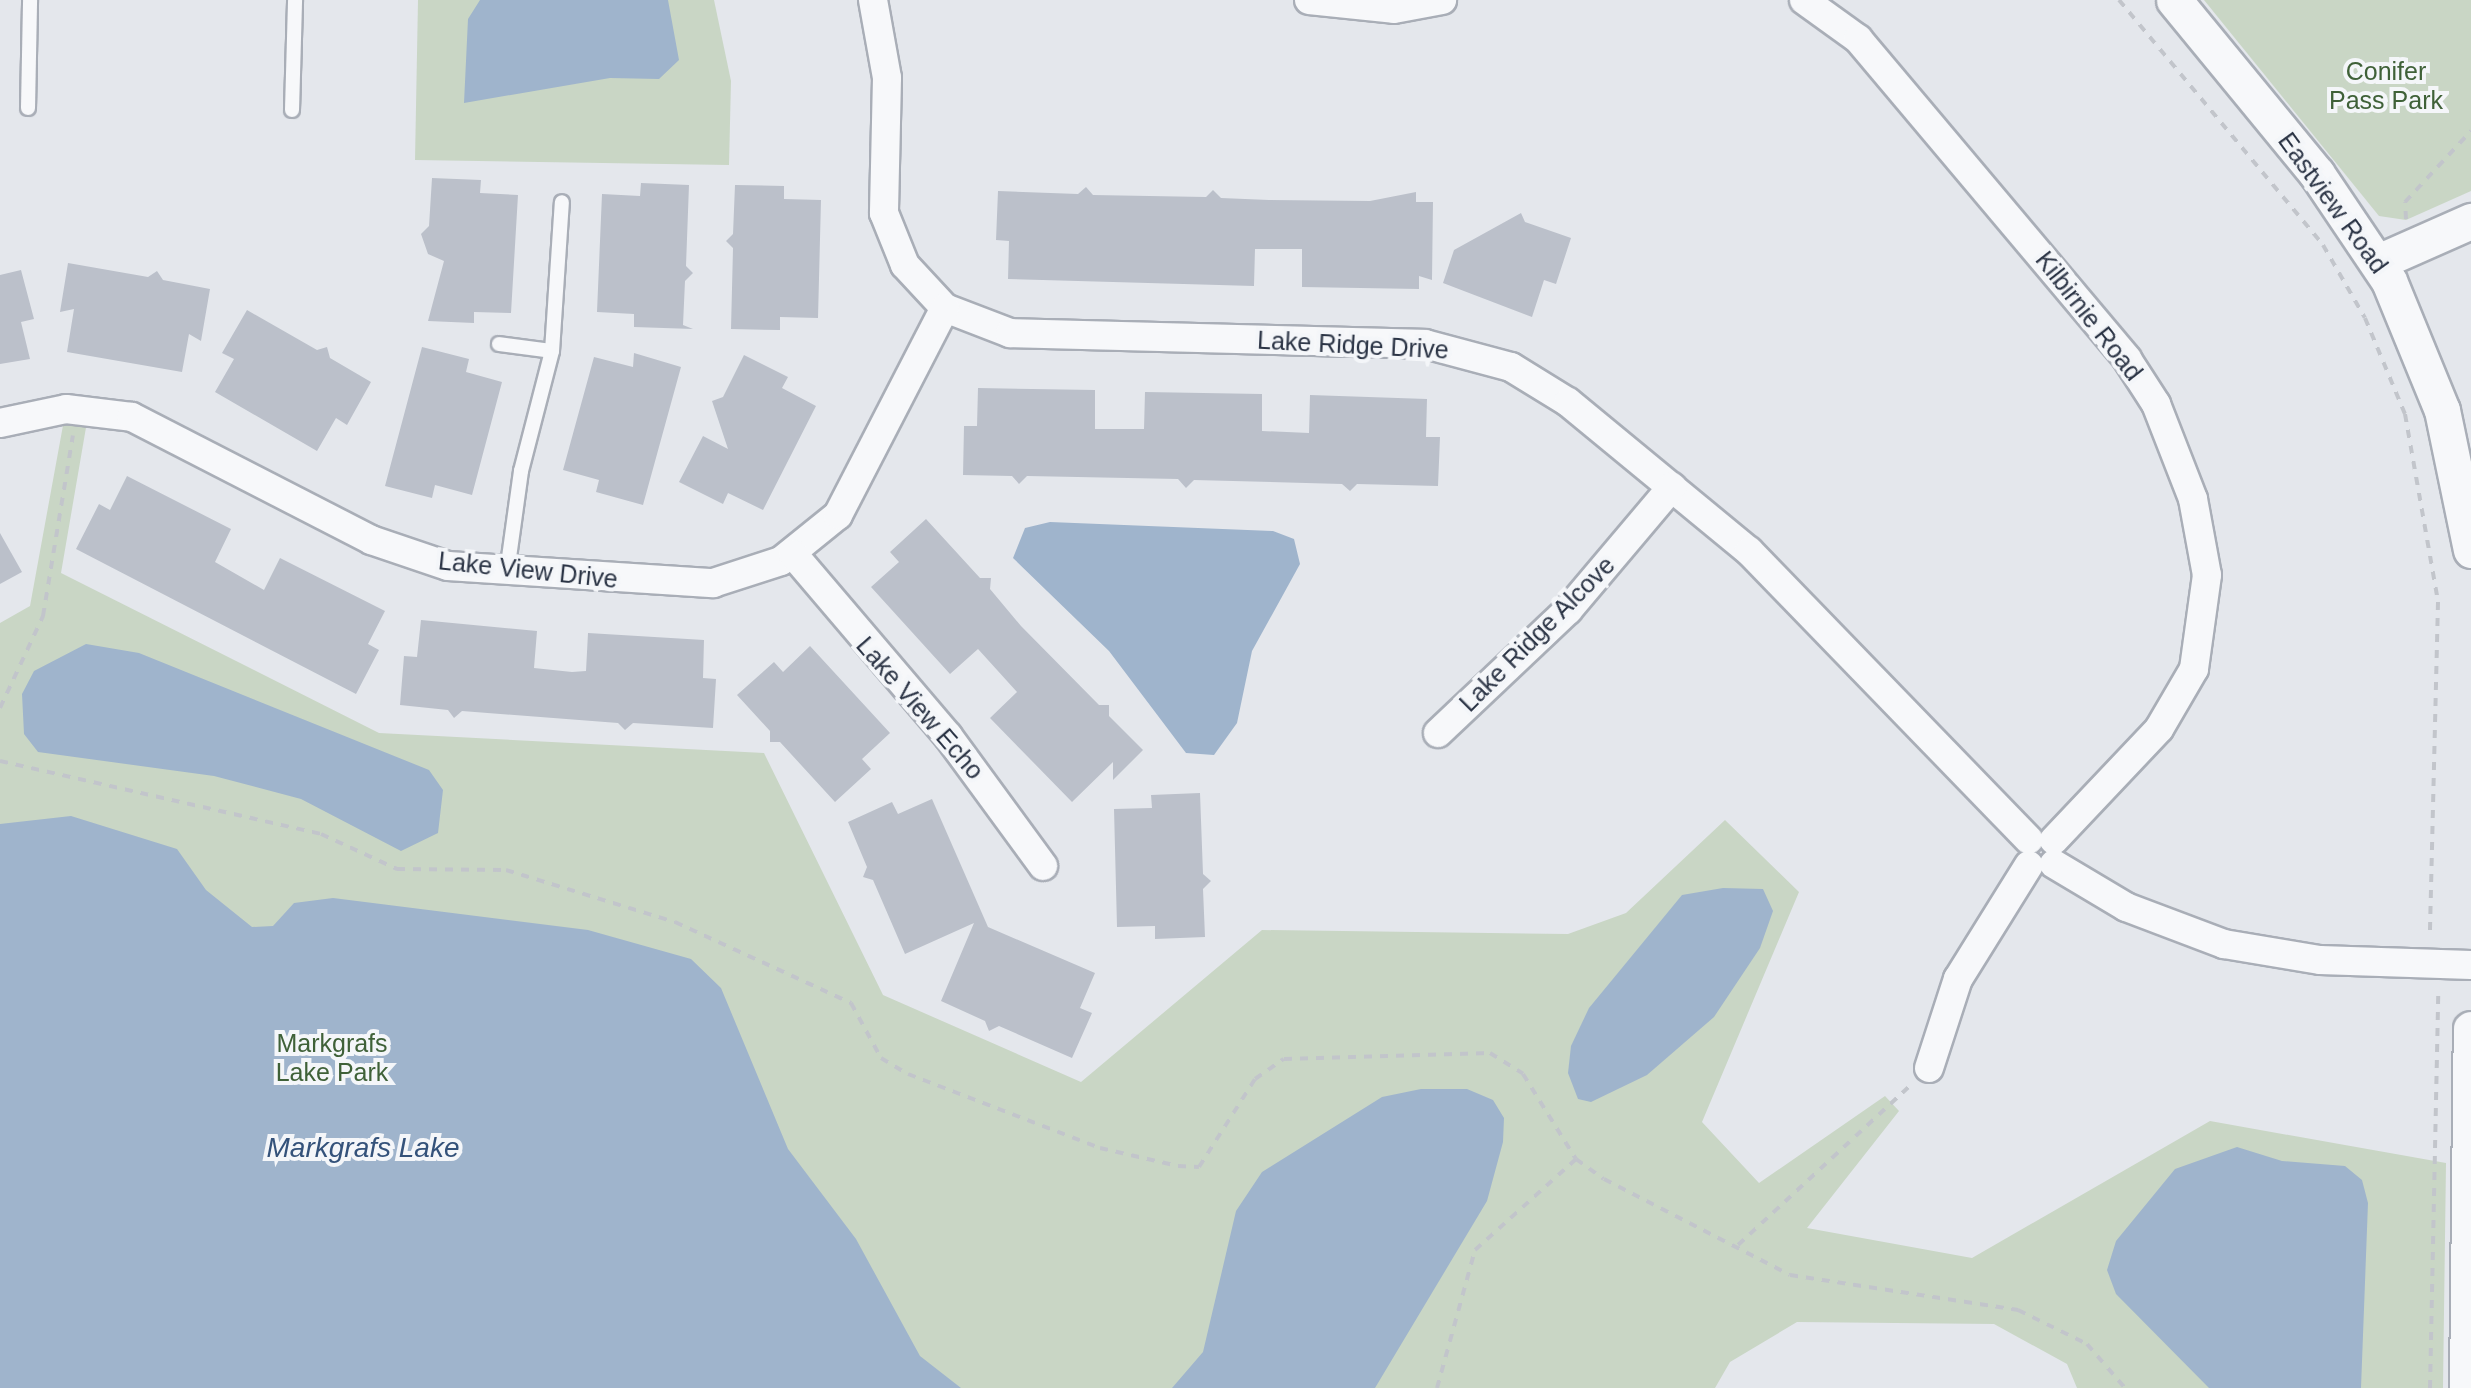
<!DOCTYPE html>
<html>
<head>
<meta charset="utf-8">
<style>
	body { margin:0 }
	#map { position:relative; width:2471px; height:1388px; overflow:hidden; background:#e4e7ec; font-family:Helvetica,sans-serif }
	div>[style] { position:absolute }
	.green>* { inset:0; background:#c9d6c5 }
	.water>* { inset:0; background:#9fb4cc }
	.building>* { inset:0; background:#bbc0ca }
	.path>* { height:4px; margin-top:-2px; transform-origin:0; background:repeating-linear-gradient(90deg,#c2c5cb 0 8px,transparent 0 16px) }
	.roads { filter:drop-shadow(2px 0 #a9aeb7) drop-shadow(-2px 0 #a9aeb7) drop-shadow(0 2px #a9aeb7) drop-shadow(0 -2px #a9aeb7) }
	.service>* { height:14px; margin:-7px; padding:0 7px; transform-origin:7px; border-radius:7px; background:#f7f8fa }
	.minor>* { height:28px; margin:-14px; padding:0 14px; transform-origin:14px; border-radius:14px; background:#f7f8fa }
	.tertiary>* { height:35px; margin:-17.5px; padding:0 17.5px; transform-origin:17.5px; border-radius:17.5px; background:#f7f8fa }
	span { translate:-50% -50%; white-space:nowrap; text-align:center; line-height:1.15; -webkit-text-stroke:8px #f4f6f9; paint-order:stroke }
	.park-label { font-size:25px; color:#3f6138 }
	.street-label { font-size:25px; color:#2b3445 }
	.water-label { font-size:28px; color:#34527a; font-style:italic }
</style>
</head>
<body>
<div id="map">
	<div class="green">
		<div style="clip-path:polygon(418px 0,714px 0,731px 81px,729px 165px,415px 160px)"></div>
		<div style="clip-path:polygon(2204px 0,2471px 0,2471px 191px,2406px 220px,2379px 216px)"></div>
		<div style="clip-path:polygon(66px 409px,89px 410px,61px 573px,379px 733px,764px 753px,883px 995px,1081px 1082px,1262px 930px,1568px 934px,1626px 913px,1725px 820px,1799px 892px,1702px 1122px,1759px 1183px,1885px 1096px,1899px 1111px,1807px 1228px,1972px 1258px,2210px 1121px,2446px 1163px,2443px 1388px,2077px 1388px,2067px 1364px,1994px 1324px,1797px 1322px,1730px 1362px,1715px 1388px,0 1388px,0 623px,30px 606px)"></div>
	</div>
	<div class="water">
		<div style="clip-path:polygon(480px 0,668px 0,679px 60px,659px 79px,610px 78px,464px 103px,468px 19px)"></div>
		<div style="clip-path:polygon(1050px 522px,1273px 531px,1294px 539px,1300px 564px,1252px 651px,1237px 723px,1214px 755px,1186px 753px,1109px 651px,1013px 558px,1025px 528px)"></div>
		<div style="clip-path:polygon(86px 644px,139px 653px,429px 770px,443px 790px,438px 833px,401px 851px,301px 799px,214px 776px,38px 752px,24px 734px,22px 694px,34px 671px)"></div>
		<div style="clip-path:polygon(71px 816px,177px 849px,206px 890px,252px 927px,273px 926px,294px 903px,333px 898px,588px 930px,691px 959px,721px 988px,788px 1149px,856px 1239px,920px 1356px,961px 1388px,0 1388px,0 824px)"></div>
		<div style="clip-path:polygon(1723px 888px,1763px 889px,1773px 911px,1760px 948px,1714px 1017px,1647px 1075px,1591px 1102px,1578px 1099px,1568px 1073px,1571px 1046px,1589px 1008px,1682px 895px)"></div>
		<div style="clip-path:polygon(1421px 1089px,1467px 1089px,1493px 1100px,1504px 1118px,1503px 1142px,1487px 1201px,1375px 1388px,1172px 1388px,1203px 1352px,1236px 1211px,1262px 1172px,1382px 1097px)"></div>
		<div style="clip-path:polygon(2237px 1147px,2282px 1161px,2345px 1166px,2362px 1180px,2368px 1203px,2361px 1388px,2209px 1388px,2116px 1294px,2107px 1270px,2116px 1241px,2175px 1169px)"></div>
	</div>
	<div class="building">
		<div style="clip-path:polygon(432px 178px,481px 180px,480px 193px,518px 195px,511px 313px,474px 312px,474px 323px,428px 321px,444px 261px,428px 254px,421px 234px,429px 226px)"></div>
		<div style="clip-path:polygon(641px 183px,689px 185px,686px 266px,693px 273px,685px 281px,683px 325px,693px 329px,634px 327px,634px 314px,597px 312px,602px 194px,640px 196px)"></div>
		<div style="clip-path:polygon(735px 185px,784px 186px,784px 199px,821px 200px,818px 318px,780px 317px,780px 330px,731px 329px,733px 248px,726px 241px,733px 234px)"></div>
		<div style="clip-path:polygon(1086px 187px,1093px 195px,1206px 197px,1213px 190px,1221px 198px,1269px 200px,1370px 201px,1416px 192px,1416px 202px,1433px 202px,1432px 280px,1419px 276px,1419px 289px,1302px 287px,1302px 249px,1255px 249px,1254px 286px,1008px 279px,1009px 241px,996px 240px,998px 191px,1078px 194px)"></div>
		<div style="clip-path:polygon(1521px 213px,1525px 222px,1571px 238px,1556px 284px,1544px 280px,1532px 317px,1443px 283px,1454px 250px)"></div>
		<div style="clip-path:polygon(68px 263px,148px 277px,157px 271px,163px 280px,210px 289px,201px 341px,189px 334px,182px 372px,67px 352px,74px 309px,60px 312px)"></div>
		<div style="clip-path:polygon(21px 270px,34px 319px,21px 322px,30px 359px,0 364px,0 275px)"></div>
		<div style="clip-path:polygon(247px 310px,317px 350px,327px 347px,330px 358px,371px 382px,347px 425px,336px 418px,317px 451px,215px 392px,234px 359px,222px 353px)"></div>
		<div style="clip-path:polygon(422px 347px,469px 359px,466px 372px,502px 382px,472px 495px,435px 485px,432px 498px,385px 486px)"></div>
		<div style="clip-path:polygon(634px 353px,681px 367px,643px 505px,596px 492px,599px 480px,563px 470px,594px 357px,633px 367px)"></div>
		<div style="clip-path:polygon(744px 355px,788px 377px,782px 388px,816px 406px,763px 510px,728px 493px,723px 504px,679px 482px,703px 436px,728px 449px,712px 401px,723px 397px)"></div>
		<div style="clip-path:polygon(978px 388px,1095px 390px,1095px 429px,1144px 429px,1145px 392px,1262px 394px,1262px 431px,1309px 433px,1310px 395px,1427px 399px,1426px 437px,1440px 437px,1438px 486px,1357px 484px,1350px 491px,1342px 484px,1194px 480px,1186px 488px,1178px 479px,1027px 476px,1019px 484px,1012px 476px,963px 475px,964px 426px,977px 426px)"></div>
		<div style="clip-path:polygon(127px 476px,231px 529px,215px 562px,264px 590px,280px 558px,385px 611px,368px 644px,379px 650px,356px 694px,76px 549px,99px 504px,110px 510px)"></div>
		<div style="clip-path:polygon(926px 519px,980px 578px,991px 578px,990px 589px,1021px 626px,1099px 705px,1109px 705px,1109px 716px,1143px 750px,1113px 780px,1113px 762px,1072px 802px,990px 718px,1017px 692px,978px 649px,950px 674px,871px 587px,899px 562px,890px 552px)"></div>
		<div style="clip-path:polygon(0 533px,22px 572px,0 584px)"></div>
		<div style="clip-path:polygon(421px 620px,537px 631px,534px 668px,572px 672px,586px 671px,588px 633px,704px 640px,703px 678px,716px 679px,713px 728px,633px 723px,625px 730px,618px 723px,462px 711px,454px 718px,448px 710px,400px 705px,404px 656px,417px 657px)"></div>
		<div style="clip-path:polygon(810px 646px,890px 733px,862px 759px,871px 769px,835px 802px,780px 742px,770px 742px,770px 731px,737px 695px,774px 662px,783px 672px)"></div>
		<div style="clip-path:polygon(1200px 793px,1203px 874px,1211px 881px,1203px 889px,1205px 937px,1155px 939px,1155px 926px,1117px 927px,1114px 809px,1152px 808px,1151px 795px)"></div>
		<div style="clip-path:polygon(932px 799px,988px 927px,1095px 973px,1080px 1008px,1092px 1013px,1072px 1058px,999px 1026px,989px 1031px,985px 1021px,941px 1001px,974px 923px,905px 954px,873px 880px,863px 877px,867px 867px,848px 822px,892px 802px,898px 814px)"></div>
	</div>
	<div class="path">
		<div style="left:2119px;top:0;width:319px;rotate:50.2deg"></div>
		<div style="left:2323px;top:245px;width:84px;rotate:60.1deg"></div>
		<div style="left:2365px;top:318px;width:104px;rotate:67.4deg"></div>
		<div style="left:2405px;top:414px;width:191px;rotate:80deg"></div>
		<div style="left:2438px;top:602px;width:336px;rotate:91.4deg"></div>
		<div style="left:2406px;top:219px;width:17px;rotate:-93deg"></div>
		<div style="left:2405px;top:202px;width:97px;rotate:-47.1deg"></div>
		<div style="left:0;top:708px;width:102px;rotate:-64.9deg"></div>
		<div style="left:43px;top:616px;width:183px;rotate:-80.6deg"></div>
		<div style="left:0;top:761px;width:329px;rotate:12.8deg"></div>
		<div style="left:321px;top:834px;width:84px;rotate:24.7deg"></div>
		<div style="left:397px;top:869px;width:109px;rotate:0.5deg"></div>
		<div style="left:506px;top:870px;width:177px;rotate:17.1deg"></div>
		<div style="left:675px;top:922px;width:194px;rotate:24.7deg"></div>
		<div style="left:851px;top:1003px;width:63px;rotate:61.4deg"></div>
		<div style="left:881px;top:1058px;width:31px;rotate:31deg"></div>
		<div style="left:908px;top:1074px;width:206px;rotate:21.1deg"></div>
		<div style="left:1100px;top:1148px;width:80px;rotate:13deg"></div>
		<div style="left:1178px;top:1166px;width:21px;rotate:3deg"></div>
		<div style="left:1199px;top:1167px;width:104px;rotate:-57.5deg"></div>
		<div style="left:1255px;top:1079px;width:35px;rotate:-35deg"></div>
		<div style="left:1284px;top:1059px;width:206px;rotate:-1.7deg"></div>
		<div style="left:1490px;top:1053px;width:39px;rotate:32deg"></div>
		<div style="left:1523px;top:1074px;width:100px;rotate:58.1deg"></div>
		<div style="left:1576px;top:1159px;width:34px;rotate:36deg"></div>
		<div style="left:1604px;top:1179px;width:209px;rotate:27.3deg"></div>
		<div style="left:1790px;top:1275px;width:231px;rotate:8.7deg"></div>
		<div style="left:2018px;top:1310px;width:77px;rotate:26.2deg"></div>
		<div style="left:2087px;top:1344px;width:58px;rotate:49.2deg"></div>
		<div style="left:1738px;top:1245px;width:234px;rotate:-42.8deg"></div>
		<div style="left:1437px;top:1388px;width:143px;rotate:-74.6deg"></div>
		<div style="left:1475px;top:1250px;width:136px;rotate:-42deg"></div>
		<div style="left:2430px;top:1388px;width:396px;rotate:-88.8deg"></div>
	</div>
	<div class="roads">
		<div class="service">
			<div style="left:28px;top:108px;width:108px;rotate:-88.9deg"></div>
			<div style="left:292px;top:110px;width:110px;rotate:-88.4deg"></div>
			<div style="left:499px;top:344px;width:53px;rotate:7.5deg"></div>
			<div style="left:507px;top:572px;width:102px;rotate:-82.1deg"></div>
			<div style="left:521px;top:471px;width:124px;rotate:-75.5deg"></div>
			<div style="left:552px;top:351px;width:149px;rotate:-86.2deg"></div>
		</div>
		<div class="minor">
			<div style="left:873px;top:0;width:79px;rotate:79.8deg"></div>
			<div style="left:887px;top:78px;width:135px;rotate:91.3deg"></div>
			<div style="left:884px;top:213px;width:56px;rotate:68deg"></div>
			<div style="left:905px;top:265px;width:59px;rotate:47.1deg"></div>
			<div style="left:945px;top:308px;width:70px;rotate:21deg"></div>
			<div style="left:1010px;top:333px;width:415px;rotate:1.5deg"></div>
			<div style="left:1425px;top:344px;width:89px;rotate:15deg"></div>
			<div style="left:1511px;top:367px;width:67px;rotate:31.6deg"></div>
			<div style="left:1568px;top:402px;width:234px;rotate:39.5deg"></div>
			<div style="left:1749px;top:551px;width:402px;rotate:45.9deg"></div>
			<div style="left:1309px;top:0;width:85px;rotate:6deg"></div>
			<div style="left:1394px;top:9px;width:49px;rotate:-10.6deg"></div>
			<div style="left:1804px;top:0;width:67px;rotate:35.8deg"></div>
			<div style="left:1858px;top:39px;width:418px;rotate:49.9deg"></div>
			<div style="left:2127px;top:359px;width:54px;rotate:57.2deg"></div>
			<div style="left:2156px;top:404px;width:102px;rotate:68.7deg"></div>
			<div style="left:2193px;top:499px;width:77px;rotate:79.6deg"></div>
			<div style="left:2207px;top:575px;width:95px;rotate:97.9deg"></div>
			<div style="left:2194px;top:669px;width:69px;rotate:120.3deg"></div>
			<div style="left:2159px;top:729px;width:153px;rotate:133.4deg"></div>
			<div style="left:0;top:423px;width:67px;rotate:-12deg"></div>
			<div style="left:66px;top:409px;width:66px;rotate:6.9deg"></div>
			<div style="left:132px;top:417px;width:269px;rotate:27.2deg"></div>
			<div style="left:371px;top:540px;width:81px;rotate:18.7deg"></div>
			<div style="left:448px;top:566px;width:266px;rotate:3.7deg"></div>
			<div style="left:713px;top:583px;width:71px;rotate:-17.9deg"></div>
			<div style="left:781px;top:561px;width:73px;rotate:-38.9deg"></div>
			<div style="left:838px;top:515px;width:233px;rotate:-62.7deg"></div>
			<div style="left:793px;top:554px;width:239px;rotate:49.6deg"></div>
			<div style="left:948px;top:736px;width:161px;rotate:53.8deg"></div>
			<div style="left:1438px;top:733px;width:179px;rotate:-43.4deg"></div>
			<div style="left:1568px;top:610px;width:161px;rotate:-49.8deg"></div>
			<div style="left:2054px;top:864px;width:84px;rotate:30.8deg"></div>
			<div style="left:2126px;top:907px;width:105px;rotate:20.7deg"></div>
			<div style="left:2224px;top:944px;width:97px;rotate:9.5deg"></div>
			<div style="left:2320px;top:960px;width:151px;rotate:1.9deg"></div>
			<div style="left:1929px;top:1068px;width:94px;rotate:-72deg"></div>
			<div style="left:1958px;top:979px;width:134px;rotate:-58.1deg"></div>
		</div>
		<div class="tertiary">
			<div style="left:2174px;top:0;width:225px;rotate:50.6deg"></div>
			<div style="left:2317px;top:174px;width:129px;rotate:56.1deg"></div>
			<div style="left:2389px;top:281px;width:139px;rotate:67.7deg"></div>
			<div style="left:2442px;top:410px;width:143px;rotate:78.3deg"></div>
			<div style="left:2378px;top:262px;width:102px;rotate:-23.8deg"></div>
			<div style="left:2467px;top:1388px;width:359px;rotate:-89.4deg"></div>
		</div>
	</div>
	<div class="park-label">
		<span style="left:2386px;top:86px">Conifer<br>Pass Park</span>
		<span style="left:332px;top:1058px">Markgrafs<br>Lake Park</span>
	</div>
	<div class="street-label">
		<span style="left:2333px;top:203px;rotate:54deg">Eastview Road</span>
		<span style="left:2089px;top:316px;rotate:52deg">Kilbirnie Road</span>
		<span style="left:1353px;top:345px;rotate:3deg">Lake Ridge Drive</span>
		<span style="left:528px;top:570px;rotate:6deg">Lake View Drive</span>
		<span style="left:1537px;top:634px;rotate:-45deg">Lake Ridge Alcove</span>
		<span style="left:920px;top:708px;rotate:49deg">Lake View Echo</span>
	</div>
	<div class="water-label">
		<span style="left:363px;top:1148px">Markgrafs Lake</span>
	</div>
</div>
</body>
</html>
